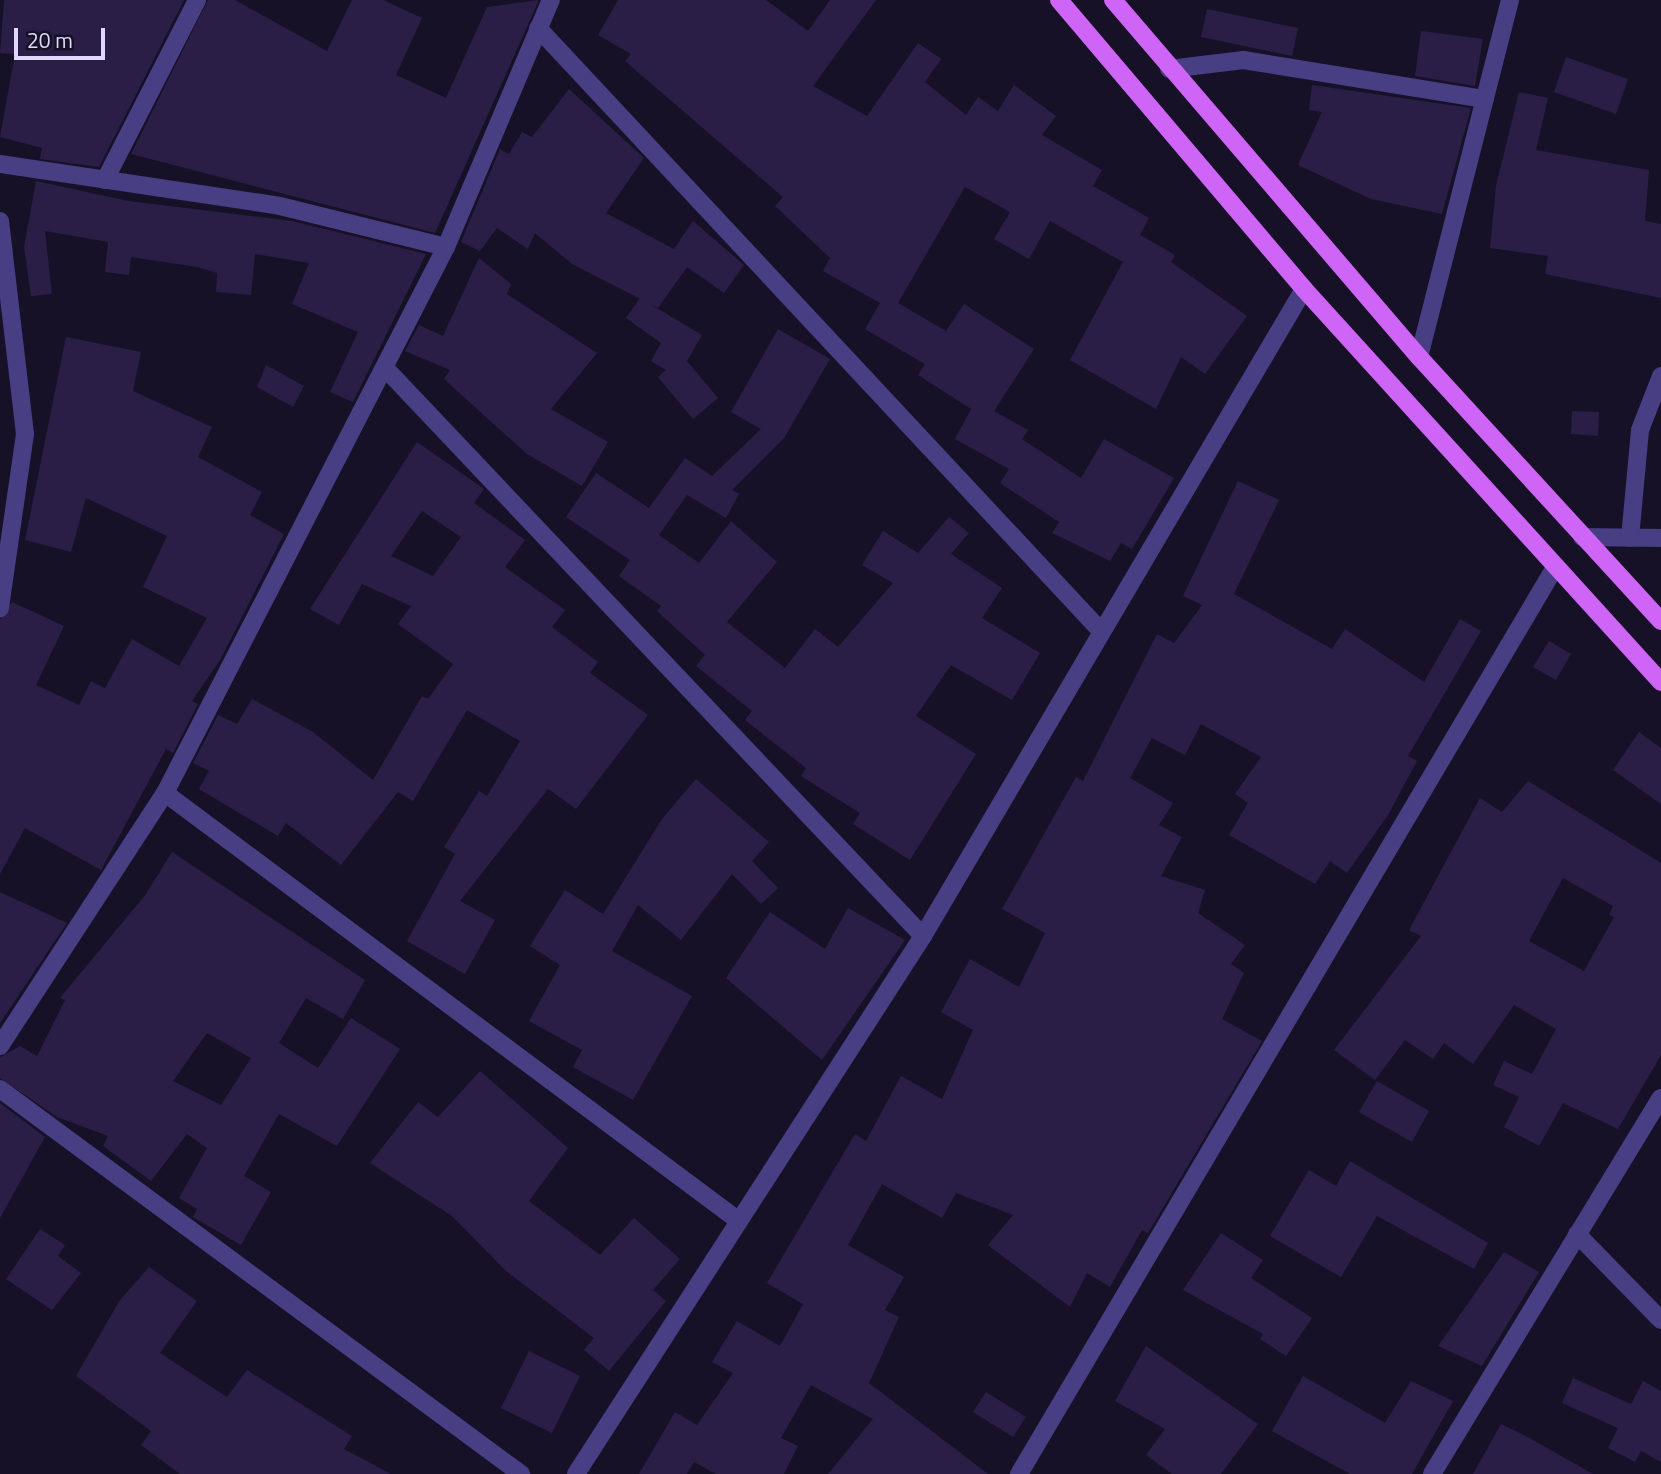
<!DOCTYPE html>
<html>
<head>
<meta charset="utf-8">
<style>
	body { margin:0 }
	#map { position:relative; width:1661px; height:1474px; overflow:hidden; background:#171127; font-family:"Titillium Web",sans-serif }
	div>[style] { position:absolute }
	.building>* { inset:0; background:#2a1e47 }
	.minor>* { height:18px; margin:-9px; padding:0 9px; transform-origin:9px; border-radius:9px; background:#473e83 }
	.major>* { height:18px; margin:-9px; padding:0 9px; transform-origin:9px; border-radius:9px; background:#ce65f7 }
	span { translate:-50% -50%; white-space:nowrap; text-align:center; line-height:1.15; -webkit-text-stroke:6px #171127; paint-order:stroke }
	.scale { position:absolute; left:14px; top:28px; width:91px; height:32px; box-sizing:border-box; border:4px solid #e0d9fd; border-top:0; padding-left:9px; font-size:21px; line-height:24px; white-space:nowrap; color:#e0d9fd; -webkit-text-stroke:5px #171127; paint-order:stroke }
</style>
</head>
<body>
<div id="map">
	<div class="building">
		<div style="clip-path:polygon(4px 0,184px 0,99px 167px,40px 159px,42px 148px,0 137px,15px 54px,0 53px)"></div>
		<div style="clip-path:polygon(208px 0,235px 0,327px 51px,352px 0,383px 0,422px 18px,396px 75px,446px 98px,487px 7px,539px 0,435px 233px,131px 154px)"></div>
		<div style="clip-path:polygon(618px 0,766px 0,808px 31px,830px 0,876px 0,813px 86px,867px 116px,918px 43px,941px 59px,925px 82px,966px 115px,978px 97px,998px 111px,1014px 85px,1056px 116px,1042px 135px,1102px 170px,1093px 186px,1149px 218px,1140px 235px,1175px 255px,1171px 262px,1247px 316px,1205px 374px,1181px 357px,1156px 409px,1070px 360px,1123px 262px,1050px 221px,1029px 259px,994px 239px,1010px 212px,965px 187px,898px 303px,946px 331px,964px 304px,1034px 349px,994px 411px,1028px 430px,1022px 439px,1081px 478px,1104px 439px,1174px 478px,1132px 549px,1121px 543px,1110px 561px,1052px 533px,1059px 522px,1000px 483px,1009px 469px,955px 439px,971px 409px,918px 375px,925px 364px,865px 329px,880px 303px,823px 271px,830px 258px,775px 206px,783px 197px,625px 61px,631px 54px,598px 35px)"></div>
		<div style="clip-path:polygon(1207px 9px,1298px 28px,1292px 56px,1201px 37px)"></div>
		<div style="clip-path:polygon(1421px 31px,1483px 39px,1475px 86px,1415px 76px)"></div>
		<div style="clip-path:polygon(1566px 57px,1628px 79px,1616px 114px,1554px 92px)"></div>
		<div style="clip-path:polygon(1312px 85px,1471px 108px,1442px 214px,1371px 199px,1298px 165px,1322px 112px,1309px 110px)"></div>
		<div style="clip-path:polygon(569px 89px,644px 158px,606px 213px,674px 249px,693px 221px,744px 265px,724px 293px,687px 267px,658px 308px,572px 264px,535px 233px,528px 249px,497px 228px,480px 251px,461px 242px,500px 149px,509px 154px,522px 132px,532px 137px)"></div>
		<div style="clip-path:polygon(1519px 92px,1548px 98px,1536px 150px,1649px 170px,1645px 221px,1661px 224px,1661px 298px,1545px 274px,1548px 256px,1490px 248px,1496px 186px)"></div>
		<div style="clip-path:polygon(36px 181px,128px 201px,292px 221px,426px 254px,353px 402px,330px 392px,358px 332px,292px 304px,309px 263px,255px 254px,251px 295px,216px 292px,217px 273px,197px 267px,131px 257px,129px 275px,105px 272px,108px 242px,45px 231px,52px 294px,31px 296px,24px 247px)"></div>
		<div style="clip-path:polygon(479px 258px,511px 284px,507px 294px,597px 353px,551px 409px,608px 442px,582px 486px,527px 454px,444px 379px,450px 370px,405px 351px,419px 325px,443px 336px)"></div>
		<div style="clip-path:polygon(640px 298px,702px 335px,687px 361px,718px 398px,693px 419px,658px 377px,666px 370px,651px 361px,661px 343px,626px 318px)"></div>
		<div style="clip-path:polygon(778px 329px,830px 359px,784px 438px,732px 490px,739px 494px,726px 518px,687px 495px,659px 535px,699px 563px,731px 521px,777px 562px,727px 622px,785px 668px,815px 629px,838px 647px,893px 583px,862px 565px,883px 531px,918px 553px,949px 517px,969px 533px,951px 554px,1002px 588px,982px 618px,1040px 653px,1012px 700px,951px 665px,916px 716px,976px 754px,910px 860px,853px 824px,860px 813px,801px 776px,806px 768px,745px 720px,752px 711px,696px 666px,705px 655px,657px 611px,661px 606px,619px 576px,630px 560px,566px 517px,596px 473px,649px 508px,685px 458px,712px 476px,761px 429px,731px 412px)"></div>
		<div style="clip-path:polygon(66px 337px,141px 352px,133px 391px,212px 427px,198px 457px,262px 492px,250px 515px,284px 534px,220px 660px,192px 701px,198px 704px,173px 753px,166px 749px,101px 870px,25px 828px,0 874px,0 619px,12px 602px,64px 626px,36px 685px,79px 705px,91px 681px,105px 688px,132px 639px,179px 666px,207px 618px,143px 587px,167px 536px,86px 498px,71px 552px,25px 540px)"></div>
		<div style="clip-path:polygon(266px 365px,304px 386px,293px 407px,257px 387px)"></div>
		<div style="clip-path:polygon(1572px 411px,1599px 412px,1598px 436px,1571px 434px)"></div>
		<div style="clip-path:polygon(evenodd,417px 442px,484px 489px,474px 503px,525px 540px,505px 567px,565px 610px,552px 627px,598px 662px,590px 673px,648px 715px,576px 809px,548px 789px,460px 901px,495px 920px,465px 974px,407px 941px,455px 854px,444px 847px,479px 791px,487px 796px,520px 741px,467px 710px,413px 801px,398px 792px,341px 865px,286px 823px,278px 836px,199px 789px,209px 771px,193px 763px,218px 715px,237px 724px,252px 699px,313px 732px,373px 780px,422px 696px,428px 699px,453px 664px,398px 624px,411px 606px,362px 584px,339px 625px,310px 609px,417px 442px,422px 511px,461px 537px,433px 576px,391px 556px,422px 511px)"></div>
		<div style="clip-path:polygon(1238px 481px,1279px 500px,1234px 594px,1332px 649px,1345px 629px,1424px 682px,1460px 619px,1481px 631px,1408px 756px,1417px 761px,1388px 815px,1347px 873px,1330px 861px,1315px 884px,1229px 835px,1248px 803px,1235px 794px,1261px 757px,1201px 724px,1185px 755px,1152px 738px,1130px 778px,1173px 803px,1159px 825px,1182px 837px,1161px 876px,1205px 890px,1198px 913px,1245px 945px,1231px 964px,1244px 973px,1222px 1019px,1262px 1041px,1148px 1233px,1142px 1230px,1110px 1287px,1087px 1273px,1070px 1307px,988px 1245px,1013px 1215px,956px 1193px,942px 1218px,882px 1184px,848px 1245px,904px 1277px,885px 1310px,899px 1317px,869px 1383px,988px 1474px,828px 1474px,873px 1419px,811px 1385px,781px 1438px,798px 1446px,784px 1474px,716px 1474px,694px 1462px,687px 1474px,639px 1474px,675px 1412px,697px 1425px,733px 1373px,712px 1362px,737px 1321px,780px 1346px,803px 1304px,767px 1283px,855px 1134px,866px 1141px,901px 1076px,942px 1099px,973px 1030px,941px 1012px,970px 959px,1019px 987px,1045px 933px,1002px 909px,1076px 777px,1083px 781px,1157px 634px,1174px 643px,1202px 605px,1183px 596px)"></div>
		<div style="clip-path:polygon(1549px 641px,1571px 654px,1556px 680px,1533px 667px)"></div>
		<div style="clip-path:polygon(1639px 732px,1661px 748px,1661px 804px,1613px 770px)"></div>
		<div style="clip-path:polygon(696px 779px,769px 842px,752px 861px,778px 888px,761px 904px,732px 874px,681px 940px,638px 905px,612px 951px,692px 996px,633px 1100px,573px 1067px,582px 1050px,529px 1021px,560px 965px,530px 946px,565px 890px,603px 914px,662px 819px)"></div>
		<div style="clip-path:polygon(evenodd,1528px 781px,1661px 863px,1661px 1055px,1618px 1129px,1563px 1103px,1539px 1146px,1504px 1127px,1519px 1097px,1493px 1085px,1504px 1061px,1532px 1074px,1556px 1029px,1514px 1005px,1473px 1064px,1444px 1043px,1433px 1059px,1405px 1040px,1375px 1080px,1334px 1050px,1421px 936px,1409px 930px,1480px 798px,1502px 812px,1528px 781px,1563px 878px,1613px 906px,1609px 915px,1614px 917px,1584px 971px,1529px 941px,1563px 878px)"></div>
		<div style="clip-path:polygon(evenodd,172px 852px,365px 980px,343px 1019px,306px 998px,279px 1043px,318px 1068px,351px 1018px,400px 1049px,337px 1146px,279px 1114px,244px 1176px,271px 1192px,241px 1245px,193px 1217px,197px 1209px,179px 1198px,207px 1148px,187px 1134px,151px 1181px,103px 1146px,108px 1136px,57px 1117px,0 1078px,0 1057px,20px 1046px,37px 1056px,65px 1000px,60px 998px,146px 894px,172px 852px,207px 1033px,251px 1058px,221px 1105px,173px 1081px,207px 1033px)"></div>
		<div style="clip-path:polygon(0 892px,67px 923px,0 1023px)"></div>
		<div style="clip-path:polygon(848px 908px,905px 940px,822px 1060px,726px 978px,770px 912px,825px 949px)"></div>
		<div style="clip-path:polygon(480px 1071px,568px 1148px,529px 1201px,600px 1255px,634px 1218px,680px 1259px,653px 1290px,666px 1301px,609px 1371px,584px 1350px,594px 1338px,506px 1271px,452px 1216px,370px 1163px,418px 1102px,438px 1117px)"></div>
		<div style="clip-path:polygon(1377px 1081px,1429px 1111px,1412px 1142px,1359px 1112px)"></div>
		<div style="clip-path:polygon(0 1103px,45px 1137px,0 1218px)"></div>
		<div style="clip-path:polygon(1350px 1161px,1488px 1243px,1474px 1269px,1377px 1216px,1341px 1277px,1270px 1236px,1309px 1170px,1336px 1186px)"></div>
		<div style="clip-path:polygon(40px 1229px,65px 1245px,58px 1256px,81px 1273px,52px 1310px,6px 1279px)"></div>
		<div style="clip-path:polygon(1221px 1233px,1263px 1260px,1251px 1278px,1312px 1318px,1286px 1356px,1260px 1339px,1263px 1334px,1183px 1290px)"></div>
		<div style="clip-path:polygon(1504px 1252px,1539px 1272px,1482px 1366px,1438px 1346px)"></div>
		<div style="clip-path:polygon(149px 1267px,197px 1301px,160px 1353px,227px 1397px,247px 1370px,352px 1436px,344px 1449px,391px 1474px,180px 1474px,141px 1445px,151px 1431px,76px 1376px,120px 1300px)"></div>
		<div style="clip-path:polygon(1146px 1346px,1258px 1424px,1221px 1474px,1172px 1474px,1146px 1455px,1165px 1429px,1115px 1401px)"></div>
		<div style="clip-path:polygon(529px 1351px,580px 1376px,552px 1433px,501px 1408px)"></div>
		<div style="clip-path:polygon(1303px 1376px,1385px 1423px,1411px 1381px,1453px 1401px,1412px 1474px,1350px 1474px,1272px 1431px)"></div>
		<div style="clip-path:polygon(1573px 1378px,1631px 1404px,1643px 1381px,1661px 1391px,1661px 1462px,1641px 1451px,1635px 1462px,1608px 1448px,1618px 1428px,1562px 1403px)"></div>
		<div style="clip-path:polygon(986px 1392px,1026px 1417px,1013px 1437px,973px 1412px)"></div>
		<div style="clip-path:polygon(1501px 1424px,1524px 1435px,1593px 1474px,1473px 1474px)"></div>
	</div>
	<div class="minor">
		<div style="left:538px;top:28px;width:822px;rotate:46.97deg"></div>
		<div style="left:1169px;top:69px;width:75px;rotate:-6.9deg"></div>
		<div style="left:1243px;top:60px;width:245px;rotate:9.2deg"></div>
		<div style="left:0;top:164px;width:283px;rotate:8.5deg"></div>
		<div style="left:280px;top:206px;width:171px;rotate:13.9deg"></div>
		<div style="left:105px;top:180px;width:202px;rotate:-62.9deg"></div>
		<div style="left:0;top:221px;width:214px;rotate:83.3deg"></div>
		<div style="left:25px;top:434px;width:176px;rotate:98.2deg"></div>
		<div style="left:1419px;top:357px;width:368px;rotate:-75.7deg"></div>
		<div style="left:386px;top:369px;width:781px;rotate:46.56deg"></div>
		<div style="left:1582px;top:537px;width:79px;rotate:0.7deg"></div>
		<div style="left:1630px;top:538px;width:108px;rotate:-84.7deg"></div>
		<div style="left:1640px;top:430px;width:58px;rotate:-68.7deg"></div>
		<div style="left:165px;top:793px;width:716px;rotate:36.71deg"></div>
		<div style="left:0;top:1046px;width:302px;rotate:-56.9deg"></div>
		<div style="left:165px;top:793px;width:614px;rotate:-62.77deg"></div>
		<div style="left:446px;top:247px;width:268px;rotate:-67deg"></div>
		<div style="left:0;top:1089px;width:648px;rotate:36.46deg"></div>
		<div style="left:1577px;top:1234px;width:120px;rotate:45.7deg"></div>
		<div style="left:576px;top:1474px;width:640px;rotate:-57.18deg"></div>
		<div style="left:923px;top:936px;width:751px;rotate:-59.51deg"></div>
		<div style="left:1019px;top:1474px;width:1051px;rotate:-59.41deg"></div>
		<div style="left:1432px;top:1474px;width:440px;rotate:-58.7deg"></div>
	</div>
	<div class="major">
		<div style="left:1059px;top:0;width:379px;rotate:49.7deg"></div>
		<div style="left:1304px;top:289px;width:531px;rotate:47.75deg"></div>
		<div style="left:1113px;top:0;width:470px;rotate:49.4deg"></div>
		<div style="left:1419px;top:357px;width:358px;rotate:47.5deg"></div>
	</div>
	<div class="scale">20 m</div>
</div>
</body>
</html>
